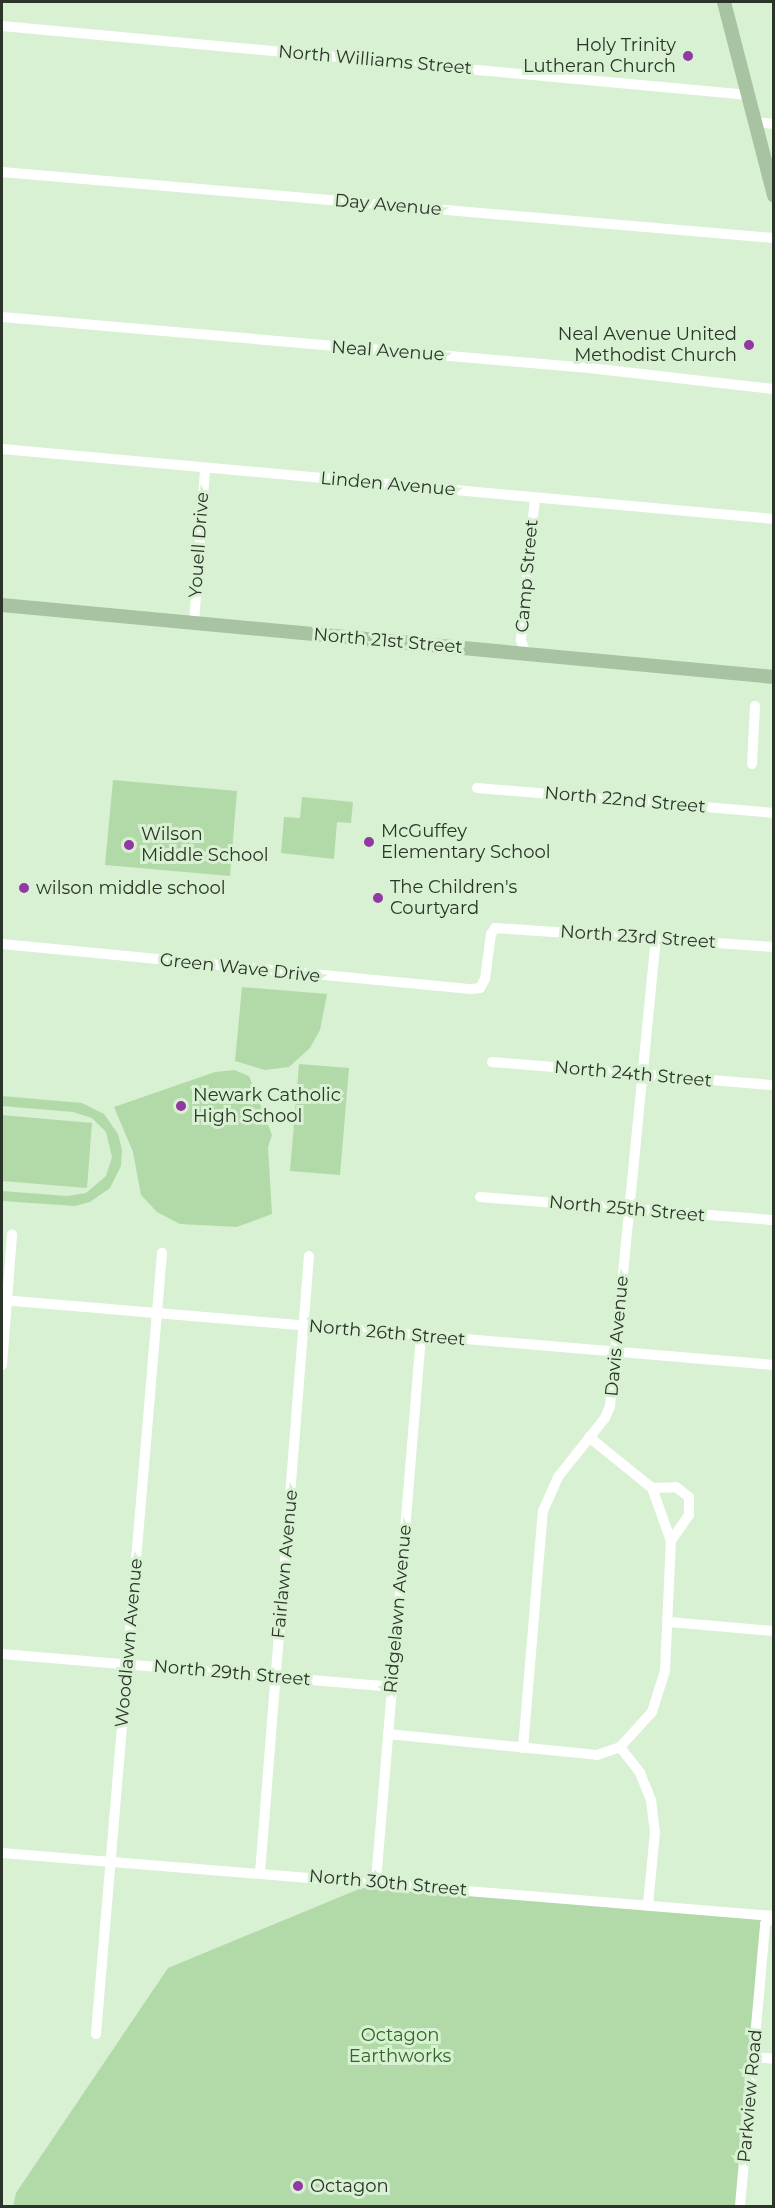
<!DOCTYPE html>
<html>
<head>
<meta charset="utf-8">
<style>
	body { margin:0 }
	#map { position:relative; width:775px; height:2208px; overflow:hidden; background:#d8f1d2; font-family:Montserrat,sans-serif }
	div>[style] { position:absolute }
	.green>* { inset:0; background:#b2daa9 }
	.minor>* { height:10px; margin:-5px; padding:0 5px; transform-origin:5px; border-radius:5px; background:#fff }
	.major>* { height:14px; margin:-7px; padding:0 7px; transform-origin:7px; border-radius:7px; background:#a8c3a2 }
	.dots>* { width:16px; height:16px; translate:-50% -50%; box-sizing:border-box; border:3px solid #d8f1d2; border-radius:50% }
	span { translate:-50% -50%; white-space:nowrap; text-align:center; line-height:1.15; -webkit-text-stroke:6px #d8f1d2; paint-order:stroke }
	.poi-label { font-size:18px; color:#2a3428 }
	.right { translate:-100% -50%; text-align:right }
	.left { translate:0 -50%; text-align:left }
	.street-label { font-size:18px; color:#2a3428 }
	.park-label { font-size:18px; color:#326626 }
	.frame { position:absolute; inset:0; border:3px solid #2a3428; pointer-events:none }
</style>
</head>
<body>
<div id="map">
	<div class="green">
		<div style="clip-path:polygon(113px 780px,237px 791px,230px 876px,105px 865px)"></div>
		<div style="clip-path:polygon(302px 797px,353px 802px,351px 823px,337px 822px,334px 859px,281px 853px,284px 817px,300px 818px)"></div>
		<div style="clip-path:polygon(242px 987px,327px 994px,320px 1030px,310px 1048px,289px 1067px,265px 1070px,235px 1061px)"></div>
		<div style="clip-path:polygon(299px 1064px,349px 1068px,340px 1175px,290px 1171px)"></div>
		<div style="clip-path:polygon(234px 1070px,249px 1076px,272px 1135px,268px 1147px,272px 1214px,237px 1227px,180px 1224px,157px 1212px,141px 1195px,133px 1152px,114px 1107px,215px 1072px)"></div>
		<div style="clip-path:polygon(2px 1096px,82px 1103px,104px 1114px,118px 1134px,122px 1150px,121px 1166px,110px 1188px,90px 1202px,75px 1206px,2px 1201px,2px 1191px,67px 1196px,86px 1193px,106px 1176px,112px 1157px,106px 1132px,92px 1118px,73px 1112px,2px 1106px)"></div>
		<div style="clip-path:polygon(2px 1115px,92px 1123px,87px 1188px,2px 1181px)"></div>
		<div style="clip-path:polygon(376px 1882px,761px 1920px,737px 2206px,13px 2206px,16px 2193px,168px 1968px)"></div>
	</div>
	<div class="minor">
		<div style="left:2px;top:26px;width:750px;rotate:5.28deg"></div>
		<div style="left:755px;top:122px;width:19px;rotate:6deg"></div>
		<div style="left:2px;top:172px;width:775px;rotate:4.89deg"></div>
		<div style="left:2px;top:317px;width:589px;rotate:4.97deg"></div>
		<div style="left:589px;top:368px;width:186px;rotate:6.5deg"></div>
		<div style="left:2px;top:449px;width:775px;rotate:5.18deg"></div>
		<div style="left:194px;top:623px;width:155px;rotate:-85.9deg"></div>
		<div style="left:526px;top:654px;width:15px;rotate:-110deg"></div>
		<div style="left:521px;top:640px;width:143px;rotate:-84.4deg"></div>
		<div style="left:752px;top:764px;width:58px;rotate:-87deg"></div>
		<div style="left:477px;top:788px;width:298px;rotate:4.8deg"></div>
		<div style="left:2px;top:944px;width:471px;rotate:5.5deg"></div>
		<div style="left:471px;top:989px;width:9px;rotate:-6deg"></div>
		<div style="left:480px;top:988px;width:10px;rotate:-61deg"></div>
		<div style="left:485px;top:979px;width:45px;rotate:-82.4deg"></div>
		<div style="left:491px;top:934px;width:7px;rotate:-56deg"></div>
		<div style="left:495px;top:928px;width:280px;rotate:3.9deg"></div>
		<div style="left:492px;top:1062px;width:283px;rotate:4.7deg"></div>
		<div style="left:480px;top:1197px;width:295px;rotate:4.5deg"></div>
		<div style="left:2px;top:1300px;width:775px;rotate:4.81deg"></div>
		<div style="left:2px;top:1365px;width:131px;rotate:-85.6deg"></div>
		<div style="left:652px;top:1488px;width:24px;rotate:-2deg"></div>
		<div style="left:676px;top:1487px;width:16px;rotate:38deg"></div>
		<div style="left:689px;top:1497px;width:18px;rotate:90deg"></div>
		<div style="left:689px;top:1515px;width:32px;rotate:125deg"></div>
		<div style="left:669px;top:1622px;width:105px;rotate:4.9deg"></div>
		<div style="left:2px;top:1654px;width:391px;rotate:4.8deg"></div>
		<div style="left:388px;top:1734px;width:210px;rotate:5.7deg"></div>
		<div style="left:597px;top:1755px;width:24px;rotate:-19deg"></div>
		<div style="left:620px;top:1747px;width:47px;rotate:-47.6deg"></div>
		<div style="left:652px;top:1712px;width:43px;rotate:-72.4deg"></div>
		<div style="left:665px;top:1671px;width:130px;rotate:-87.4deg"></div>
		<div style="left:671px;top:1541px;width:56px;rotate:-109.7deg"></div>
		<div style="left:652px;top:1488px;width:81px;rotate:-141deg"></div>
		<div style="left:620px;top:1747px;width:33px;rotate:52deg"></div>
		<div style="left:640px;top:1773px;width:29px;rotate:68deg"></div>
		<div style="left:651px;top:1800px;width:32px;rotate:83deg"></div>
		<div style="left:655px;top:1832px;width:73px;rotate:95.5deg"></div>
		<div style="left:523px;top:1748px;width:238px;rotate:-85.2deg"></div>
		<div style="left:543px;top:1511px;width:37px;rotate:-66deg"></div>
		<div style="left:558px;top:1477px;width:75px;rotate:-51.5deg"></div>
		<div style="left:605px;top:1418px;width:13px;rotate:-67deg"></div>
		<div style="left:610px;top:1406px;width:469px;rotate:-84.4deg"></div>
		<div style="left:2px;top:1853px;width:775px;rotate:4.67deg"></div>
		<div style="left:260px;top:1873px;width:619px;rotate:-85.46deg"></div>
		<div style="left:376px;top:1882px;width:548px;rotate:-85.29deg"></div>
		<div style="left:96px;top:2034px;width:784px;rotate:-85.17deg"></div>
		<div style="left:753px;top:2057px;width:21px;rotate:5deg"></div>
		<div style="left:740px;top:2206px;width:283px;rotate:-84.9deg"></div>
		<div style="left:765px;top:1924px;width:11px;rotate:-45deg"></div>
	</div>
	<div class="major">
		<div style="left:724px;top:2px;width:200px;rotate:75.5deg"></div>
		<div style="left:2px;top:605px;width:775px;rotate:5.33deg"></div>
	</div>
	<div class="dots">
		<div style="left:688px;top:56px;background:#9138a3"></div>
		<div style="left:749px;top:345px;background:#9138a3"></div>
		<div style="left:369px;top:842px;background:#9138a3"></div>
		<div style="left:129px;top:845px;background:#9138a3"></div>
		<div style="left:24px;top:888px;background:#9138a3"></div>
		<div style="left:378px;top:898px;background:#9138a3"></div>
		<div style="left:181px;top:1106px;background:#9138a3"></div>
		<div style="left:298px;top:2186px;background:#9138a3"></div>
	</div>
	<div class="poi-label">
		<span class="right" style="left:676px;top:56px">Holy Trinity<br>Lutheran Church</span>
		<span class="right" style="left:737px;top:345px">Neal Avenue United<br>Methodist Church</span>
		<span class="left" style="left:381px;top:842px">McGuffey<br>Elementary School</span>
		<span class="left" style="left:141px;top:845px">Wilson<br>Middle School</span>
		<span class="left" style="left:36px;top:888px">wilson middle school</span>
		<span class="left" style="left:390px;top:898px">The Children's<br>Courtyard</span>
		<span class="left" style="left:193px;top:1106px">Newark Catholic<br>High School</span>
		<span class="left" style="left:310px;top:2186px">Octagon</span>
	</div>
	<div class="street-label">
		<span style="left:375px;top:60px;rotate:5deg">North Williams Street</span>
		<span style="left:388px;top:205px;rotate:5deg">Day Avenue</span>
		<span style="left:388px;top:351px;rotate:4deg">Neal Avenue</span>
		<span style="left:388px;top:484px;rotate:5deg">Linden Avenue</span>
		<span style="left:199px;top:545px;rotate:-86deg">Youell Drive</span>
		<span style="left:527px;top:576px;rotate:-85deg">Camp Street</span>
		<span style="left:388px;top:641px;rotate:5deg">North 21st Street</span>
		<span style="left:625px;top:800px;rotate:5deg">North 22nd Street</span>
		<span style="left:638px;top:937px;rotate:4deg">North 23rd Street</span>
		<span style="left:240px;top:968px;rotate:6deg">Green Wave Drive</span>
		<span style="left:633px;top:1074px;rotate:5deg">North 24th Street</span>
		<span style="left:627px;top:1209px;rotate:5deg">North 25th Street</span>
		<span style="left:387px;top:1333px;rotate:5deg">North 26th Street</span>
		<span style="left:617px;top:1336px;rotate:-85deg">Davis Avenue</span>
		<span style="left:285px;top:1564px;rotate:-85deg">Fairlawn Avenue</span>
		<span style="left:398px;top:1609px;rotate:-85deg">Ridgelawn Avenue</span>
		<span style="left:129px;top:1643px;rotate:-85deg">Woodlawn Avenue</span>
		<span style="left:232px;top:1673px;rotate:5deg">North 29th Street</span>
		<span style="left:388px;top:1883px;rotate:5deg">North 30th Street</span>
		<span style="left:750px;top:2096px;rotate:-85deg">Parkview Road</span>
	</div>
	<div class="park-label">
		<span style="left:400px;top:2046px">Octagon<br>Earthworks</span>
	</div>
	<div class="frame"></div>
</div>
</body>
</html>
